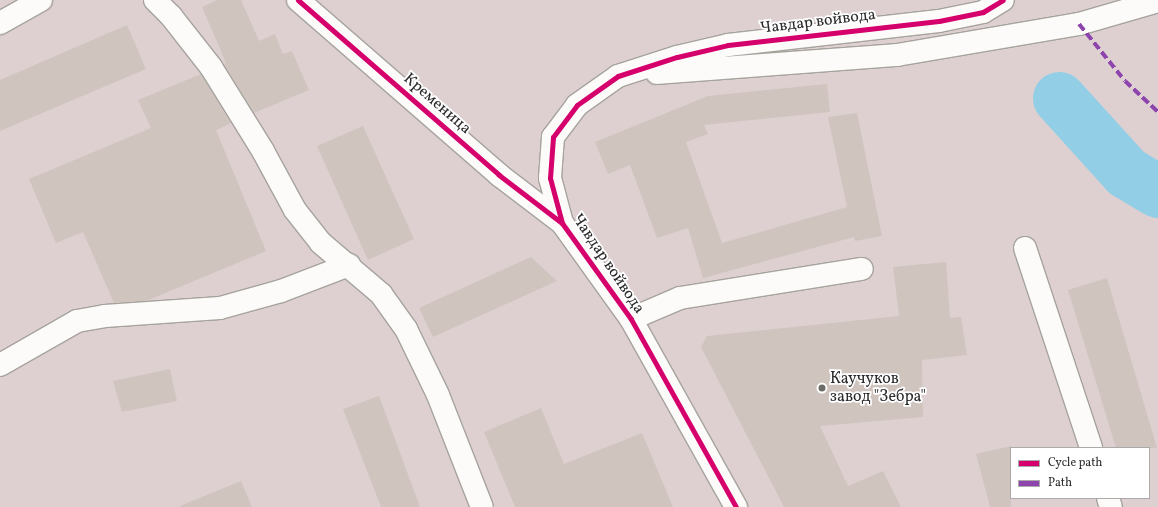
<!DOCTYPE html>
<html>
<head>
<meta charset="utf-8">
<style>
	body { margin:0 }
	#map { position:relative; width:1158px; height:507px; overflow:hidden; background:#ece7dc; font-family:Vollkorn,serif }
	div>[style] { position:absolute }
	.industrial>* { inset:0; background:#ded0d1 }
	.river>* { height:53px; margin:-26.5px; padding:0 26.5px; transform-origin:26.5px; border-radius:26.5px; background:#92cee5 }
	.building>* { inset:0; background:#d0c4be }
	.roads { filter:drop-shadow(1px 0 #a6a39d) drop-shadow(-1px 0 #a6a39d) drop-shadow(0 1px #a6a39d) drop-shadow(0 -1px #a6a39d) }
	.minor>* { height:22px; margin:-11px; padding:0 11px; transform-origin:11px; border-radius:11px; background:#fcfbfa }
	.quiet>* { height:4px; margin-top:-2px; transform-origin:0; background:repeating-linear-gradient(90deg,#8e44ad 0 8px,transparent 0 12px) }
	.cycleway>* { height:5px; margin:-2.5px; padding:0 2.5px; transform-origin:2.5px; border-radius:2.5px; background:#d6006c }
	.dots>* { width:11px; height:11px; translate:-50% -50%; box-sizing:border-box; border:2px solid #fff; border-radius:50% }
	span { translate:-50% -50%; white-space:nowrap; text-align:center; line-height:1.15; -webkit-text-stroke:3.5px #fff; paint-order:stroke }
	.street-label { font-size:16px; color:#2b2b2b }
	.poi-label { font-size:16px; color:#2b2b2b }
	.left { translate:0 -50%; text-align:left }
	.legend { position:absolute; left:1010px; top:447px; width:140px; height:52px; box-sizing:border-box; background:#fff; border:1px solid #aaa; margin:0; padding:5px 7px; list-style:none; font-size:12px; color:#2b2b2b }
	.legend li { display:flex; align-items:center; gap:8px; height:20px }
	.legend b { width:20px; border:1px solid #aaa }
</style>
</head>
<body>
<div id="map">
	<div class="industrial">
		<div style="clip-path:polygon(evenodd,0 0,1158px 0,1158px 507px,0 507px,0 0,1011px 448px,1149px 448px,1149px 498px,1011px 498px,1011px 448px)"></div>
	</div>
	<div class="river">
		<div style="left:1059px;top:98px;width:100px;rotate:47.8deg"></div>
		<div style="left:1126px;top:172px;width:37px;rotate:31deg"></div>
	</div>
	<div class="building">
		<div style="clip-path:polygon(217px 0,241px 0,259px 41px,275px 34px,283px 54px,292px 51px,309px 90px,254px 113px,224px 64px,226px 63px,202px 7px)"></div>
		<div style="clip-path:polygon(127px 25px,146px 69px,0 131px,0 80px)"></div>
		<div style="clip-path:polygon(201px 74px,231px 123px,216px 130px,266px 251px,146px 301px,114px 303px,83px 232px,56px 243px,29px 179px,151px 128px,138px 100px)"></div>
		<div style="clip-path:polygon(827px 84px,830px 112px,704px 125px,708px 134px,686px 142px,722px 243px,847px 207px,828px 117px,857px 113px,882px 236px,855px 241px,854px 237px,703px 278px,688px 228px,657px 238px,630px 165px,608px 174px,595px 142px,708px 96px)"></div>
		<div style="clip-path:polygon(363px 126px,414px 239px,368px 260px,317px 146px)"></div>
		<div style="clip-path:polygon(531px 257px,557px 281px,433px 337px,419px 308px)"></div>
		<div style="clip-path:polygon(946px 262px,950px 318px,961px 317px,967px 355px,922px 360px,923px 417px,820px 426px,848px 486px,883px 471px,901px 507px,784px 507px,701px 347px,707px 336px,899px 316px,893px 267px)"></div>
		<div style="clip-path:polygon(1107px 278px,1157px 448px,1116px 448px,1068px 290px)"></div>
		<div style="clip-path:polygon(170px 369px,177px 401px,122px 412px,113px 381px)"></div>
		<div style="clip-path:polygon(379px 396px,420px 507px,381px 507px,343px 409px)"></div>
		<div style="clip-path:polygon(541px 408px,564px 464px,642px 433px,673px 507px,515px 507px,484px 432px)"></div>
		<div style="clip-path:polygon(1011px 446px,1011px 507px,990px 507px,976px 454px)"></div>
		<div style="clip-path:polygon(241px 481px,252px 507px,180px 507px,180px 506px)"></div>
	</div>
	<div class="roads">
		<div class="minor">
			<div style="left:155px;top:0;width:23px;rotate:45deg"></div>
			<div style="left:171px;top:16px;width:65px;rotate:51.9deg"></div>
			<div style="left:211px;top:67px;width:99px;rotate:58.2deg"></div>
			<div style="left:263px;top:151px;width:67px;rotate:61.5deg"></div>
			<div style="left:295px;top:210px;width:42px;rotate:51.8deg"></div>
			<div style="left:321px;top:243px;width:79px;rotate:40.4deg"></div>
			<div style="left:381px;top:294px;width:43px;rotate:54.5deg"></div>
			<div style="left:406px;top:329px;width:73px;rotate:64.1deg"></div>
			<div style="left:438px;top:395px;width:120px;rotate:68.6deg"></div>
			<div style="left:298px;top:0;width:267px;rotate:41deg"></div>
			<div style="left:499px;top:175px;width:79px;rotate:37.3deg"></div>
			<div style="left:0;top:23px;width:47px;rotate:-29.3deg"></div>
			<div style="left:657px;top:73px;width:241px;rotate:-4.3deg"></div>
			<div style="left:897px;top:55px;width:185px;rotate:-9.7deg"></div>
			<div style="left:1079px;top:24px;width:82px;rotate:-16.2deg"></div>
			<div style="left:1025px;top:248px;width:211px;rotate:71.7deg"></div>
			<div style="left:631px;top:319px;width:53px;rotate:-23.2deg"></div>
			<div style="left:680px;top:298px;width:184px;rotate:-9.1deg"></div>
			<div style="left:0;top:365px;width:89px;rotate:-29.7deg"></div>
			<div style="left:77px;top:321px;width:28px;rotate:-10deg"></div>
			<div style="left:105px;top:316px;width:115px;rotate:-4deg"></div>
			<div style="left:220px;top:308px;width:63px;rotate:-15.6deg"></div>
			<div style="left:281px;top:291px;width:73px;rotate:-20.9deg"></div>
			<div style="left:1108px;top:498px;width:9px;rotate:72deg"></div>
			<div style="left:736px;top:507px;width:215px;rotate:-119.2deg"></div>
			<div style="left:631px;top:319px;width:118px;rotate:-125.7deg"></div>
			<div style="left:562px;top:223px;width:47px;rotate:-104.9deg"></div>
			<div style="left:550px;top:178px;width:41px;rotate:-85.8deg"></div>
			<div style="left:553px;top:137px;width:40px;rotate:-53deg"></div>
			<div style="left:577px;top:105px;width:50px;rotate:-35.3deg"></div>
			<div style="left:618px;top:76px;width:62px;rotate:-17.9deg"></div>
			<div style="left:677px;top:57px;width:52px;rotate:-13.2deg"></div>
			<div style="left:728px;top:45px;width:212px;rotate:-6.5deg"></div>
			<div style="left:939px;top:21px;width:45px;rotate:-11.6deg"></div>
			<div style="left:983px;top:12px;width:23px;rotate:-31deg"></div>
		</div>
	</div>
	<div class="quiet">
		<div style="left:1079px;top:24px;width:73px;rotate:51.1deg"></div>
		<div style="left:1125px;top:81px;width:45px;rotate:43.2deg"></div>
	</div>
	<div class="cycleway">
		<div style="left:298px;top:0;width:267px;rotate:41deg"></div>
		<div style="left:499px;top:175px;width:79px;rotate:37.3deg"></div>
		<div style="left:736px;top:507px;width:215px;rotate:-119.2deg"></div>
		<div style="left:631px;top:319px;width:118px;rotate:-125.7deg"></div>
		<div style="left:562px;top:223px;width:47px;rotate:-104.9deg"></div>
		<div style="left:550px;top:178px;width:41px;rotate:-85.8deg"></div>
		<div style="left:553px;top:137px;width:40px;rotate:-53deg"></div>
		<div style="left:577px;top:105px;width:50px;rotate:-35.3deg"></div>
		<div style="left:618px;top:76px;width:62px;rotate:-17.9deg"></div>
		<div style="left:677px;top:57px;width:52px;rotate:-13.2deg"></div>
		<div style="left:728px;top:45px;width:212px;rotate:-6.5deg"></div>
		<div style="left:939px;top:21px;width:45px;rotate:-11.6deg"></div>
		<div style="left:983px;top:12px;width:23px;rotate:-31deg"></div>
	</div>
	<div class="dots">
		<div style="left:822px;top:388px;background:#6f6d69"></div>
	</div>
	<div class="street-label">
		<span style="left:818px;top:22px;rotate:-7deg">Чавдар войвода</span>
		<span style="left:437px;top:104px;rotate:41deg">Кременица</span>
		<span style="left:608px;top:264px;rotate:56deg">Чавдар войвода</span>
	</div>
	<div class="poi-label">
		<span class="left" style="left:830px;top:388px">Каучуков<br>завод "Зебра"</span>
	</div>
	<ul class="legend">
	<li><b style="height:5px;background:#d6006c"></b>Cycle path</li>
	<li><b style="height:5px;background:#8e44ad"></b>Path</li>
	</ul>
</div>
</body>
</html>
